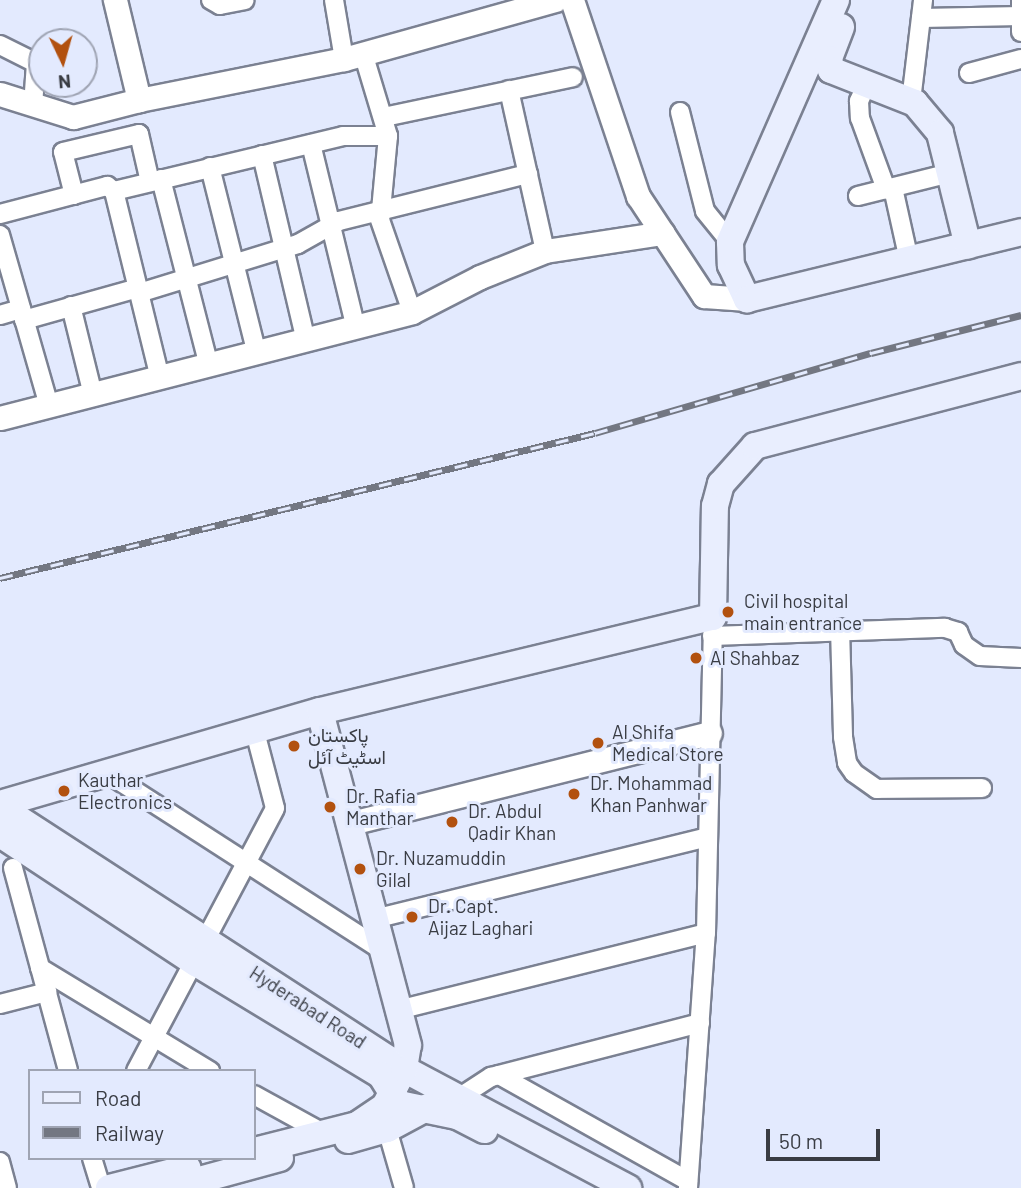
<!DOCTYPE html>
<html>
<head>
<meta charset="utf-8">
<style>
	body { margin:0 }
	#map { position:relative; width:1021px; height:1188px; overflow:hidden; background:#e3eafe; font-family:Barlow,Vazirmatn,sans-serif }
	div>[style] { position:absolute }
	.roads { filter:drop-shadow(2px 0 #7b8192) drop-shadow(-2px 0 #7b8192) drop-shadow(0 2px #7b8192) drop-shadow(0 -2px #7b8192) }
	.minor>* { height:18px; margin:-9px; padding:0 9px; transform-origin:9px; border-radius:9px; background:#fff }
	.tertiary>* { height:23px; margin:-11.5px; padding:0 11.5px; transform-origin:11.5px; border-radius:11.5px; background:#fff }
	.secondary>* { height:26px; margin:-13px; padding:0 13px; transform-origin:13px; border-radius:13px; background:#e9eefe }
	.rail>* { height:7px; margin-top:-3.5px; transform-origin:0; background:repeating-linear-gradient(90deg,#e3eafe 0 13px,#737782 0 26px); box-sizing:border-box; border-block:2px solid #737782 }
	.dots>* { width:19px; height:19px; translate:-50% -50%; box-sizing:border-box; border:4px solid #e3eafe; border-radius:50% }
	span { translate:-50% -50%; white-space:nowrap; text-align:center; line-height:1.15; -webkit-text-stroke:6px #e3eafe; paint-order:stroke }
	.poi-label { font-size:19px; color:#393c43 }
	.left { translate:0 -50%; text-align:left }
	.street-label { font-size:19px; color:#393c43 }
	.legend { position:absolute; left:28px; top:1069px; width:228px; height:91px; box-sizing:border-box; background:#e3eafe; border:2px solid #9fa4b3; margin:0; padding:9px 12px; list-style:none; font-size:21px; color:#393c43 }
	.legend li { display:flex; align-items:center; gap:14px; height:35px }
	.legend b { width:35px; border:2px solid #9fa4b3 }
	.north { position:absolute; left:28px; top:28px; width:70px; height:70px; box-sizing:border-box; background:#e3eafe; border:2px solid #9fa4b3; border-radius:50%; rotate:175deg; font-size:19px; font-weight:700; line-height:28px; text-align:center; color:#393c43 }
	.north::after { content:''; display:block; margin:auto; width:24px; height:32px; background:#b2510f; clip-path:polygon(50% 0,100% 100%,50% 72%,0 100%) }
	.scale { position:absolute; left:766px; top:1129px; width:114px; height:32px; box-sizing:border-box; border:4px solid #393c43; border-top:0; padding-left:9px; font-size:21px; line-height:24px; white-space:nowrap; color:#393c43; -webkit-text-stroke:5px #e3eafe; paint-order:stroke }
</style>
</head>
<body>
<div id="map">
	<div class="roads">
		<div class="minor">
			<div style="left:211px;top:0;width:10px;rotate:29deg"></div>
			<div style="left:220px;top:5px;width:25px;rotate:-11deg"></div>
			<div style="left:334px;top:0;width:60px;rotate:80.4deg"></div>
			<div style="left:1021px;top:0;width:32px;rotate:90deg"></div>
			<div style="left:921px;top:18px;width:100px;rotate:-1.1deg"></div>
			<div style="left:0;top:45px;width:40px;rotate:26.6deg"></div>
			<div style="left:36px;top:63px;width:43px;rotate:94deg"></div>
			<div style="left:363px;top:53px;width:87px;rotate:73.2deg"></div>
			<div style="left:388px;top:136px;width:84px;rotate:95.4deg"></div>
			<div style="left:380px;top:220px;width:97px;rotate:70.8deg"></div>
			<div style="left:969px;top:73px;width:54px;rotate:-15.1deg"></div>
			<div style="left:866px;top:86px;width:17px;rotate:115deg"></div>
			<div style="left:859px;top:101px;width:17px;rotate:87deg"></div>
			<div style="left:860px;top:118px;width:76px;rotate:69.9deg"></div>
			<div style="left:509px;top:90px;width:165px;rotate:77.4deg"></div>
			<div style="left:911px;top:101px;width:102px;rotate:-83.2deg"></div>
			<div style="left:680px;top:112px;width:102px;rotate:75.8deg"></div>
			<div style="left:705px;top:211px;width:40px;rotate:51deg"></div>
			<div style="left:384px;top:117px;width:193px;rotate:-11.9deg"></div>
			<div style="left:311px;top:144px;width:189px;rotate:76.3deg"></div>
			<div style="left:262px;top:155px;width:191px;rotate:76.7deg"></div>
			<div style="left:210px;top:167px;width:193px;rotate:75.9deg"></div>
			<div style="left:161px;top:179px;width:193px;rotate:75.6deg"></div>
			<div style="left:893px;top:188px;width:74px;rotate:77.5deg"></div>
			<div style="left:114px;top:191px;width:193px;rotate:76.2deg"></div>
			<div style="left:74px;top:195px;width:44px;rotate:-104.3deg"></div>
			<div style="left:63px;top:152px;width:78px;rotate:-13.3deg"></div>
			<div style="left:139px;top:134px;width:49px;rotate:77.1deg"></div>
			<div style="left:858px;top:196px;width:95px;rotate:-14deg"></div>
			<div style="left:0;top:214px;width:111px;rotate:-14.7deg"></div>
			<div style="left:107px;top:186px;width:9px;rotate:36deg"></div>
			<div style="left:114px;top:191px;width:236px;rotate:-13.5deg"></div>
			<div style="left:343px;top:136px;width:45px"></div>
			<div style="left:0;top:235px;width:178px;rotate:74deg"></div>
			<div style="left:139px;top:293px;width:166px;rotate:-17.1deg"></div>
			<div style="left:298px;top:244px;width:47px;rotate:-29.3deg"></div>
			<div style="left:339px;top:221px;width:195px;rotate:-14deg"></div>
			<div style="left:71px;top:306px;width:92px;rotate:76.1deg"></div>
			<div style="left:0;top:315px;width:22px;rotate:-16deg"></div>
			<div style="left:24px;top:320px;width:118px;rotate:-15.7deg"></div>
			<div style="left:840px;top:628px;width:109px;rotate:88.4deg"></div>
			<div style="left:843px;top:737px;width:26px;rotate:81deg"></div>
			<div style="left:847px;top:763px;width:12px;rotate:55deg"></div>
			<div style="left:854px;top:773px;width:28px;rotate:35deg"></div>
			<div style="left:877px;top:789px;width:105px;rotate:-0.5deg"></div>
			<div style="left:712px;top:636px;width:233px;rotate:-2deg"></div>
			<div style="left:945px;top:628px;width:14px;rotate:17deg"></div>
			<div style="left:958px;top:632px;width:14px;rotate:65deg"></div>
			<div style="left:964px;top:645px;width:19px;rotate:35deg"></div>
			<div style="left:980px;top:656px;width:41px;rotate:2.8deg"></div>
			<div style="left:104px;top:771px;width:331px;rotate:32.8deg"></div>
			<div style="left:13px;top:868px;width:210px;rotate:74.8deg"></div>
			<div style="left:374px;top:919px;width:344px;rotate:-13.8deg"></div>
			<div style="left:40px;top:968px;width:199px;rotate:31.2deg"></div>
			<div style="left:0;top:1004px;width:49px;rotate:-14.3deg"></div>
			<div style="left:398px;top:1010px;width:317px;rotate:-14deg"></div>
			<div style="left:136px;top:1071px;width:297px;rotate:-62.1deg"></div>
			<div style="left:275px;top:808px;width:83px;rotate:-104.7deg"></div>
			<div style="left:499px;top:1075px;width:217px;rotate:29.3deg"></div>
			<div style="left:254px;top:1095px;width:79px;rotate:28.8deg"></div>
			<div style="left:460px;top:1097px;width:37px;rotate:-33deg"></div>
			<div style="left:491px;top:1077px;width:216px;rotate:-14.5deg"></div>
			<div style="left:387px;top:1129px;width:61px;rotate:73.9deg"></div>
			<div style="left:92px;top:1158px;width:31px;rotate:73deg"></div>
			<div style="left:0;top:1162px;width:27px;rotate:75deg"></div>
			<div style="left:688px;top:1188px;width:256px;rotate:-86deg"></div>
			<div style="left:706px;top:933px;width:316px;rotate:-88.7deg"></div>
		</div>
		<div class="tertiary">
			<div style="left:115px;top:0;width:103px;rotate:76.5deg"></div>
			<div style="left:139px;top:100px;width:209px;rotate:-11.3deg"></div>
			<div style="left:344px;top:59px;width:219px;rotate:-15.6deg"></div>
			<div style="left:572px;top:0;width:207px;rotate:71.4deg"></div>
			<div style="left:638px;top:196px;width:120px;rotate:56.6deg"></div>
			<div style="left:704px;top:296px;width:43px;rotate:4deg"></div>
			<div style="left:0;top:94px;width:77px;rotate:17.5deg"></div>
			<div style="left:73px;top:117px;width:68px;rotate:-14.4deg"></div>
			<div style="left:0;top:418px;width:425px;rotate:-14.4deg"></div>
			<div style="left:412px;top:312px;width:76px;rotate:-27.2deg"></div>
			<div style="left:480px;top:277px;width:70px;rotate:-21.8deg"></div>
			<div style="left:545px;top:251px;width:119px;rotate:-8.7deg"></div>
			<div style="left:351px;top:823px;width:370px;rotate:-14.1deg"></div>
		</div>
		<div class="secondary">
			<div style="left:836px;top:0;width:264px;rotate:113.7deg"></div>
			<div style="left:730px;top:242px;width:23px;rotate:88deg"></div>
			<div style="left:731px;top:265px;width:38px;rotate:65deg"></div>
			<div style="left:747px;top:299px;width:282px;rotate:-13.7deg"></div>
			<div style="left:841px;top:27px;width:34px;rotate:111deg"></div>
			<div style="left:829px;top:59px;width:11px;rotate:80deg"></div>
			<div style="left:831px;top:70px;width:90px;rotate:21.4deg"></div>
			<div style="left:915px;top:103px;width:39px;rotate:50deg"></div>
			<div style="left:940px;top:133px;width:116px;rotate:76.1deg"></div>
			<div style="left:0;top:804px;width:333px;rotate:-16.2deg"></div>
			<div style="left:0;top:807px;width:482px;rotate:33deg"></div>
			<div style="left:404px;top:1069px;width:254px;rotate:28deg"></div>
			<div style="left:0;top:834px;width:235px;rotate:33.4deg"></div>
			<div style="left:196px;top:963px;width:216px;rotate:31.2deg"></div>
			<div style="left:381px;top:1075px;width:34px;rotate:58deg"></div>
			<div style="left:399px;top:1104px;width:59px;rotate:11.7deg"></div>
			<div style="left:457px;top:1116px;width:31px;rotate:27deg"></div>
			<div style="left:348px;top:1140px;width:41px;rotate:-15.8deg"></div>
			<div style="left:387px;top:1129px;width:47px;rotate:-28.2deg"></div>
			<div style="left:254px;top:1151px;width:106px;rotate:-14.2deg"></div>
			<div style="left:357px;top:1125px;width:34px;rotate:-34deg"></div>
			<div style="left:385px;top:1106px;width:42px;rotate:-62.8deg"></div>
			<div style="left:404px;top:1069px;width:24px;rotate:-81deg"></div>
			<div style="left:408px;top:1045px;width:345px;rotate:-104.8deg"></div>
			<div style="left:320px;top:711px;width:404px;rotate:-13.5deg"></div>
			<div style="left:713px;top:617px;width:111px;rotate:-89deg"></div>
			<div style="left:715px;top:506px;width:23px;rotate:-75deg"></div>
			<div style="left:721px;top:484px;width:51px;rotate:-48.2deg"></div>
			<div style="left:755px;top:446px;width:275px;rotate:-14.7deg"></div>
			<div style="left:109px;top:1188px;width:81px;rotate:-14.2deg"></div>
			<div style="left:170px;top:1188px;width:114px;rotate:-15.3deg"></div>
		</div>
	</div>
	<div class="rail">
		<div style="left:0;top:578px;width:612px;rotate:-13.7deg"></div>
		<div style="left:595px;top:433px;width:287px;rotate:-16.2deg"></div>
		<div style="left:871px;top:353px;width:155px;rotate:-14.2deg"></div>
	</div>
	<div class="dots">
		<div style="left:728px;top:612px;background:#b2510f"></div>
		<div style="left:696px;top:658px;background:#b2510f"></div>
		<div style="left:598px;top:743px;background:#b2510f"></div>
		<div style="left:294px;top:746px;background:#b2510f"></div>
		<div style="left:64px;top:791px;background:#b2510f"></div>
		<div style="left:574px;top:794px;background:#b2510f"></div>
		<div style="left:330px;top:807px;background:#b2510f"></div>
		<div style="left:452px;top:822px;background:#b2510f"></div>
		<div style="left:360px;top:869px;background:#b2510f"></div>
		<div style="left:412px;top:917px;background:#b2510f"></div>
	</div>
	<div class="poi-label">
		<span class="left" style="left:744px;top:612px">Civil hospital<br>main entrance</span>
		<span class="left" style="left:710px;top:658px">Al Shahbaz</span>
		<span class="left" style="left:612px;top:743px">Al Shifa<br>Medical Store</span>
		<span class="left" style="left:308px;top:746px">پاکستان<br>اسٹیٹ آئل</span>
		<span class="left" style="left:78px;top:791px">Kauthar<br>Electronics</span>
		<span class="left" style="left:590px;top:794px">Dr. Mohammad<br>Khan Panhwar</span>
		<span class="left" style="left:346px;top:807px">Dr. Rafia<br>Manthar</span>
		<span class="left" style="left:468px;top:822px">Dr. Abdul<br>Qadir Khan</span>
		<span class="left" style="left:376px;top:869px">Dr. Nuzamuddin<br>Gilal</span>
		<span class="left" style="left:428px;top:917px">Dr. Capt.<br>Aijaz Laghari</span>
	</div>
	<div class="street-label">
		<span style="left:308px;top:1007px;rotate:33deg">Hyderabad Road</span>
	</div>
	<ul class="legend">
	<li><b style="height:9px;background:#e9eefe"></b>Road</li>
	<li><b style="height:9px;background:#737782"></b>Railway</li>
	</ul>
	<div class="north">N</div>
	<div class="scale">50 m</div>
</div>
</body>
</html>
